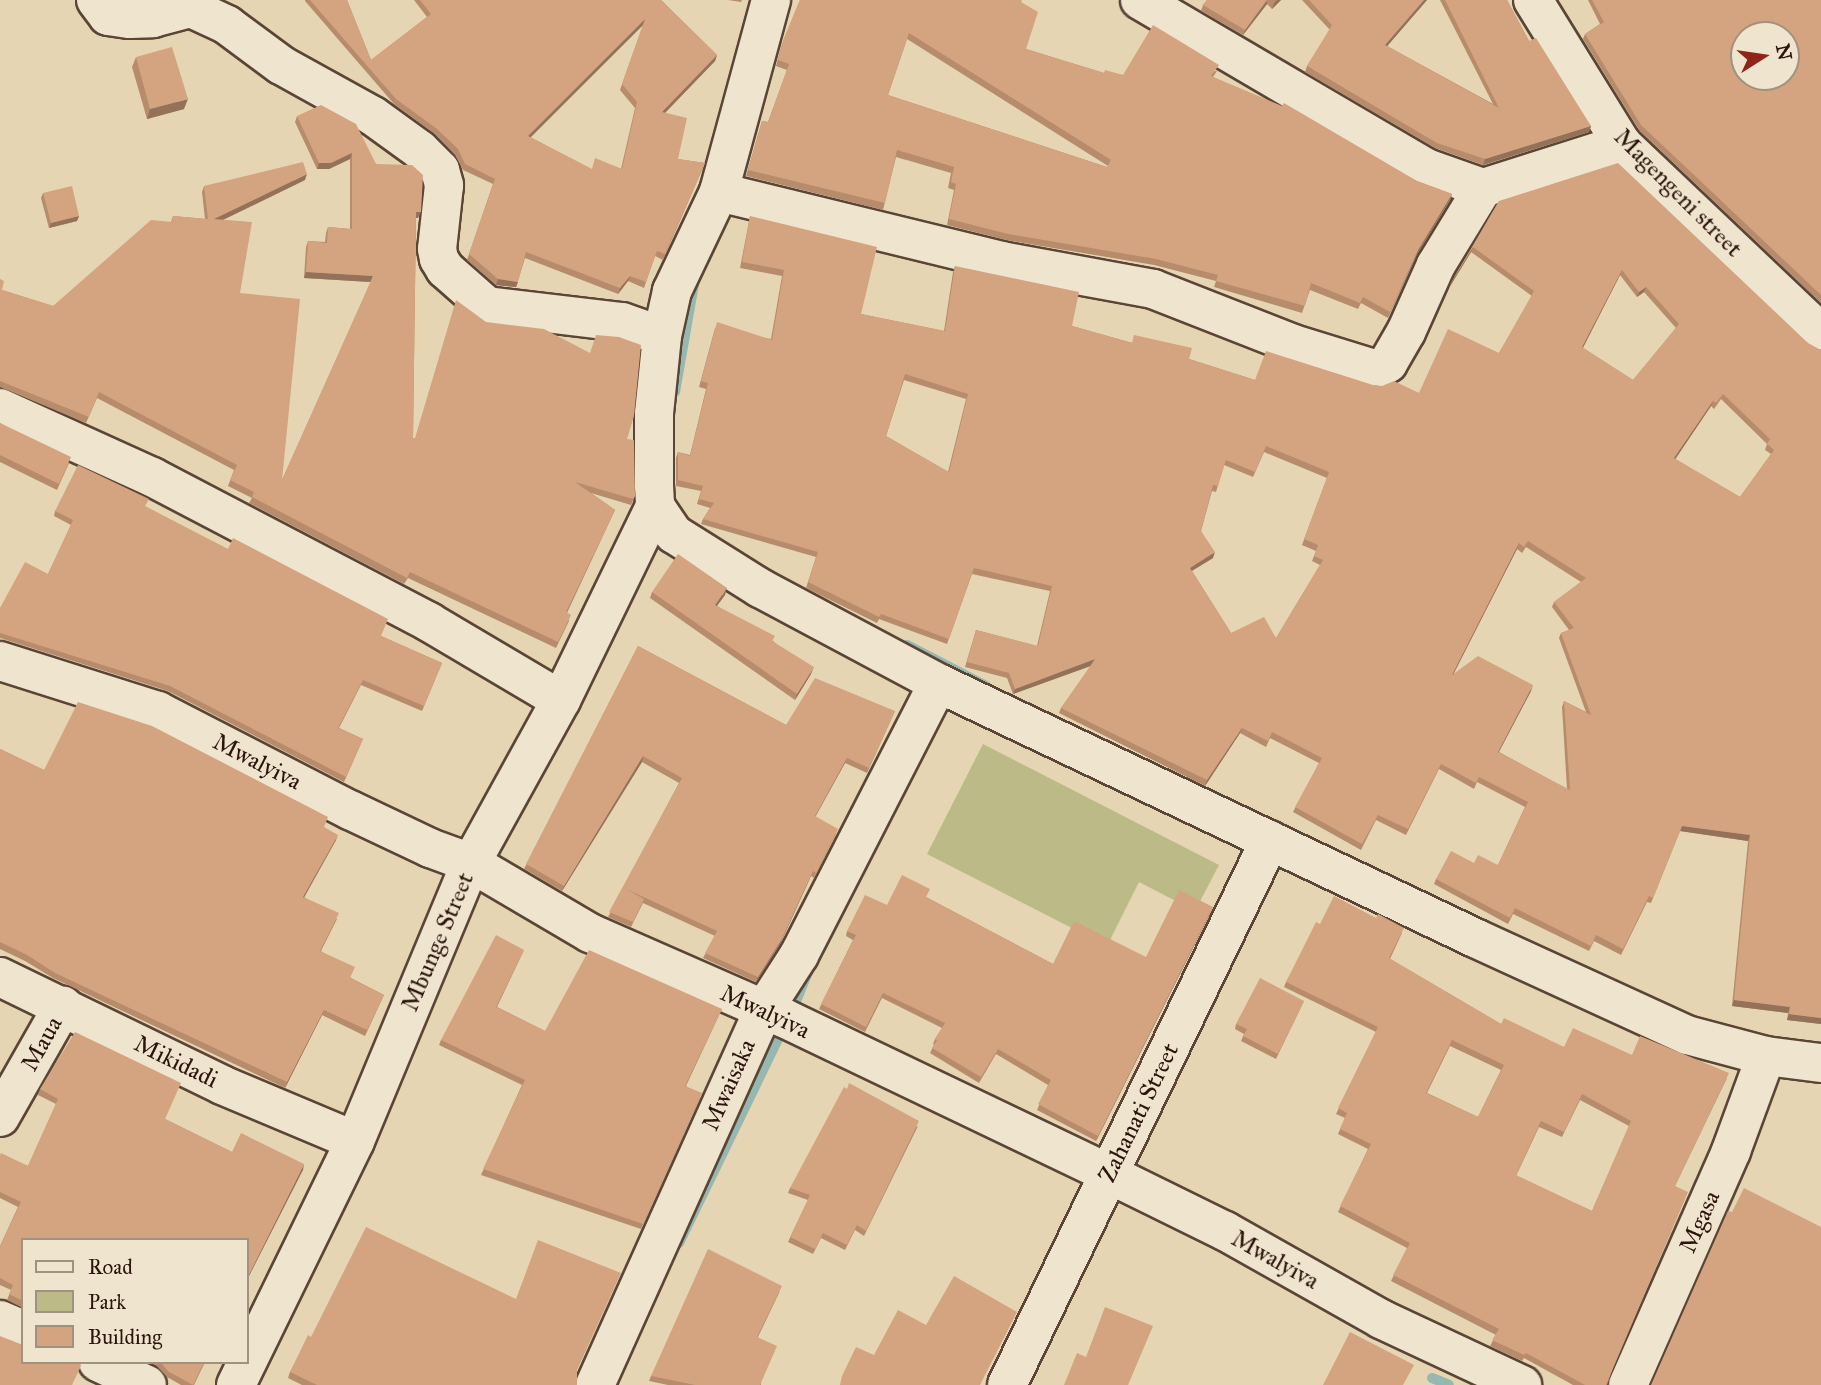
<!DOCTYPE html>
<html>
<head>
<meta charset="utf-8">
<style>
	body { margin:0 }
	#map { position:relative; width:1821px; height:1385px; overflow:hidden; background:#e6d5b2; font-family:"IM FELL Great Primer",serif }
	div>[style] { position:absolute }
	.green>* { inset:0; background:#bcbb87 }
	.stream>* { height:10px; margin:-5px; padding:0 5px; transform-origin:5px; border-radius:5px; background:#96b8b0 }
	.roads { filter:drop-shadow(2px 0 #5a4536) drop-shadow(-2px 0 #5a4536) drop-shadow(0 2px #5a4536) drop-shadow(0 -2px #5a4536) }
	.minor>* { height:38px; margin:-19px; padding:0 19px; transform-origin:19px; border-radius:19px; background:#efe4cd }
	.wall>* { inset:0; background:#b68c6d }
	.shaded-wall>* { inset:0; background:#947259 }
	.building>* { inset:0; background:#d4a37f }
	span { translate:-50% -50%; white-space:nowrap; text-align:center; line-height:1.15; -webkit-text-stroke:5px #efe4cd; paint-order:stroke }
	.street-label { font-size:24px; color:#2b150d }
	.legend { position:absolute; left:21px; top:1238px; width:228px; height:126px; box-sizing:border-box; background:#efe4cd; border:2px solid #a19180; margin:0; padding:9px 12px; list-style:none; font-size:21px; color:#2b150d }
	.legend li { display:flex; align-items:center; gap:14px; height:35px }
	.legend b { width:35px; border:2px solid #a19180 }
	.north { position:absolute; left:1730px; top:21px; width:70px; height:70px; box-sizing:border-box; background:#efe4cd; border:2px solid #a19180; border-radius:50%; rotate:78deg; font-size:19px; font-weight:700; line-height:28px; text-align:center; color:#2b150d }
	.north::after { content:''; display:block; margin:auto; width:24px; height:32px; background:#8f2418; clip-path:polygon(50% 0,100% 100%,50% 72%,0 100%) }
</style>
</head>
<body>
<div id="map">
	<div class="green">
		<div style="clip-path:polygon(983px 744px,1219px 865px,1195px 911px,1139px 882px,1107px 946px,927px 854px)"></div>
	</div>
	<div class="stream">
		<div style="left:675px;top:392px;width:110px;rotate:-80deg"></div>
		<div style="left:907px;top:645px;width:89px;rotate:27.4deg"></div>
		<div style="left:792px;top:1011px;width:42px;rotate:-67.7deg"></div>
		<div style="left:679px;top:1243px;width:225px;rotate:-64.1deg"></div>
		<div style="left:1432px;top:1378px;width:18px;rotate:22deg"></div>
	</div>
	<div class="roads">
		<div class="minor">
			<div style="left:96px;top:0;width:20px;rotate:53deg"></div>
			<div style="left:108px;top:16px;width:22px;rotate:8deg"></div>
			<div style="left:130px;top:19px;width:23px;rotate:-2deg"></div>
			<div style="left:153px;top:18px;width:39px;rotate:-15deg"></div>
			<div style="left:191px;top:8px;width:40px;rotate:25deg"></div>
			<div style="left:227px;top:25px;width:67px;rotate:36.5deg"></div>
			<div style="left:281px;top:65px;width:105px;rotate:29deg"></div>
			<div style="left:373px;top:116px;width:58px;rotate:35.9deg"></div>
			<div style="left:420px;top:150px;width:28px;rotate:45deg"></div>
			<div style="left:440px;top:170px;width:16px;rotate:75deg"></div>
			<div style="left:444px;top:185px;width:64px;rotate:96.2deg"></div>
			<div style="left:437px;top:249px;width:10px;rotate:79deg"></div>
			<div style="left:439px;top:259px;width:12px;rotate:59deg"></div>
			<div style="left:445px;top:269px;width:56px;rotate:41.4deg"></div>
			<div style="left:487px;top:306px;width:136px;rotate:6.8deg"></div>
			<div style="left:622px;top:322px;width:42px;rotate:19.3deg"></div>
			<div style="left:771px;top:0;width:199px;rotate:105.2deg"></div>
			<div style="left:719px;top:192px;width:110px;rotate:115.4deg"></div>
			<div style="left:672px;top:291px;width:46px;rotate:102.5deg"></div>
			<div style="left:662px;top:336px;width:78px;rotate:95.9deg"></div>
			<div style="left:654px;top:414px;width:71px;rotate:90deg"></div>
			<div style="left:654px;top:485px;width:21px;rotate:87deg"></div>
			<div style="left:655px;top:506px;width:34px;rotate:56deg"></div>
			<div style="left:674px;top:534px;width:102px;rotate:32.1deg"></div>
			<div style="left:760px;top:588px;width:202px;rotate:28.1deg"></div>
			<div style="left:938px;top:683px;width:594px;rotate:25.4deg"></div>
			<div style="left:1475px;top:938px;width:233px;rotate:24.6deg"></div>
			<div style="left:1687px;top:1035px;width:82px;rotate:14.9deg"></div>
			<div style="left:1766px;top:1056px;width:55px;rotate:7.3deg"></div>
			<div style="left:1140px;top:0;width:332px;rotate:30.4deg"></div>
			<div style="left:1426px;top:168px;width:60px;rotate:19.3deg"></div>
			<div style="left:1483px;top:188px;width:146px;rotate:-17.6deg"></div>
			<div style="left:1533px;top:0;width:169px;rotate:58.3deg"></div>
			<div style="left:1622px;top:144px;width:274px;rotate:43.5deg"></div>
			<div style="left:719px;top:192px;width:290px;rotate:13.7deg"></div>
			<div style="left:1001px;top:261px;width:155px;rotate:10.4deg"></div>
			<div style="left:1153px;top:289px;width:150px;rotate:21.4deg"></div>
			<div style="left:1293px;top:344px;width:88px;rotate:17.2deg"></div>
			<div style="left:1377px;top:370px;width:13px;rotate:-32deg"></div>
			<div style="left:1388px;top:363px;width:36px;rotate:-60deg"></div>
			<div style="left:1406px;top:332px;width:73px;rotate:-65.9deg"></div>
			<div style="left:1436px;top:265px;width:90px;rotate:-58.6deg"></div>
			<div style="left:0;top:408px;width:167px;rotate:24.4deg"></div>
			<div style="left:152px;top:477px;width:313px;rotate:27.6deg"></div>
			<div style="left:429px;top:622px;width:153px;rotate:30.6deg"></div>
			<div style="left:0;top:661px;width:166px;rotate:17.6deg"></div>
			<div style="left:158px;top:711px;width:216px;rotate:27.3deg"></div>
			<div style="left:350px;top:810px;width:89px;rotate:25.4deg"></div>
			<div style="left:430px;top:848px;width:44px;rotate:20.1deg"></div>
			<div style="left:471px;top:863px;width:138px;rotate:30.5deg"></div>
			<div style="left:590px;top:933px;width:212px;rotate:23.7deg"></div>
			<div style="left:784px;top:1018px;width:361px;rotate:25.6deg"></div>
			<div style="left:1109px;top:1174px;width:129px;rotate:26.2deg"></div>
			<div style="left:1225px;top:1231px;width:179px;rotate:29.4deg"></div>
			<div style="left:1381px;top:1319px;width:156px;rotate:25.1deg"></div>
			<div style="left:0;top:977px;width:247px;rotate:25.9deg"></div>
			<div style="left:222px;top:1085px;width:144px;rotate:22.8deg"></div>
			<div style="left:0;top:1117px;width:128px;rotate:-60.4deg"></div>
			<div style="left:0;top:1320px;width:25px;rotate:23deg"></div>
			<div style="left:98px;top:1362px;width:54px;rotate:25.1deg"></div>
			<div style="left:236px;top:1385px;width:271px;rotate:-64deg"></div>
			<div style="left:355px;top:1141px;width:301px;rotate:-67.4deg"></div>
			<div style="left:471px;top:863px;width:186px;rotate:-61.1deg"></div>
			<div style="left:561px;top:700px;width:216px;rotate:-64.1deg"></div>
			<div style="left:595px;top:1385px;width:410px;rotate:-65.8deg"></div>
			<div style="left:763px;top:1011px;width:67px;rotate:-57.3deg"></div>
			<div style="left:799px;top:955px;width:305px;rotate:-62.9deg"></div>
			<div style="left:1007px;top:1385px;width:605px;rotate:-64.24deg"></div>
			<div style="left:1628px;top:1385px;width:256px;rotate:-66.2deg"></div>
			<div style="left:1731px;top:1151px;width:101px;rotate:-69.8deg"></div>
		</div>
	</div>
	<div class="wall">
		<div style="clip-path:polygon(evenodd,305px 0,347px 0,371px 60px,427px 17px,414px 0,661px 0,717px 55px,715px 61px,665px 113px,678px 159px,705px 163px,663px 260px,655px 256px,644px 288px,628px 281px,618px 294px,525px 258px,516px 287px,496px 285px,467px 260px,493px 184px,463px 170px,455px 155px,435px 134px,394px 104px,305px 1px,305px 0,643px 25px,620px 90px,635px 108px,621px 169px,591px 169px,530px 137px,643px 25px)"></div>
		<div style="clip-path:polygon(728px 0,742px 0,741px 2px)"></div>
		<div style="clip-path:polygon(evenodd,800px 0,1022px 3px,1026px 49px,1104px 73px,1123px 75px,1217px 71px,1213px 77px,1417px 181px,1452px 194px,1450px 200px,1416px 256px,1388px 318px,1361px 303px,1358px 309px,1310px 290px,1302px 313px,1214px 287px,1216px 281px,1154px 265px,1006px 240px,947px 225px,954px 190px,948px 188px,951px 173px,896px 157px,883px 210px,746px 176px,762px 121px,768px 122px,787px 70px,776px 66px,782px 44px,800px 0,907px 39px,1108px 166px,1107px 167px,888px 95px,907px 39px)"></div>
		<div style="clip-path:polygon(1207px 0,1281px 0,1272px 9px,1267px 4px,1243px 35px,1201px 11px,1203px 5px)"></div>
		<div style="clip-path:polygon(1302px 0,1427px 0,1387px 46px,1493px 104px,1440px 0,1507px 0,1529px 41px,1591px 126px,1589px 132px,1483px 165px,1435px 148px,1305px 72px,1307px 66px,1330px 30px)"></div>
		<div style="clip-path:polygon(1588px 0,1821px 0,1821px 303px,1639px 130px,1583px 39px,1585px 34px,1600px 24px)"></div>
		<div style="clip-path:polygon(136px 57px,184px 109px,147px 119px,132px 67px)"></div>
		<div style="clip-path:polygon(297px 116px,376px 164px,418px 218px,416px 218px,413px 438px,627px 439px,635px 496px,631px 505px,591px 493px,615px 510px,567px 613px,569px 621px,556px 648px,408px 578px,404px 584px,249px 503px,252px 498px,228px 486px,234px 470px,97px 398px,86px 423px,0 387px,0 279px,2px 290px,53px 306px,171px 222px,173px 216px,205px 219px,202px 192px,204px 186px,305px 180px,223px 220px,282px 480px,371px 282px,304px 278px,306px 247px,308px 241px,325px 242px,326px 233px,328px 227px,350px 229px,350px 159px,329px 169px,317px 169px,295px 122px)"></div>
		<div style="clip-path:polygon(43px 193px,79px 216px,77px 221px,49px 228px,41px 198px)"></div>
		<div style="clip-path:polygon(evenodd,1499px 201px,1808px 343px,1821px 1024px,1787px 1020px,1788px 1013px,1732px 1006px,1748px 841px,1680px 831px,1651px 903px,1647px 902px,1621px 955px,1594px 941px,1589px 951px,1513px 914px,1508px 924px,1434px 884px,1436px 879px,1474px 863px,1498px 865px,1525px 807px,1477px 782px,1474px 789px,1439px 769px,1406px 835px,1376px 820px,1361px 850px,1293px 812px,1319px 763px,1270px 738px,1266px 747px,1240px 733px,1205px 786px,1059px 713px,1061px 708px,1091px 666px,1013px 694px,1007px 678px,965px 667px,976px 630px,1037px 646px,1050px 591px,972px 574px,947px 644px,879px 619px,877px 623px,806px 588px,816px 557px,701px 524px,703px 519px,710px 508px,697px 504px,701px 491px,676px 486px,676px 458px,678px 452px,690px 455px,706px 389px,699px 387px,715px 328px,771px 339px,782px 276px,740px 268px,750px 216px,861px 314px,944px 331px,953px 272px,955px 266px,1072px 326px,1189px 359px,1255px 380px,1373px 385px,1419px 393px,1499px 353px,1532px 296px,1471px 252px,1449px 288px,1451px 283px,1499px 201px,1620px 275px,1637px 297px,1644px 292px,1676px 328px,1633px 380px,1583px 348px,1620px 275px,1499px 201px,904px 380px,966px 399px,948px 472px,886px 436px,904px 380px,1499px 201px,1721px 399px,1767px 444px,1765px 450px,1771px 454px,1740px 497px,1675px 459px,1711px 406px,1714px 409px,1721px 399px,1499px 201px,1264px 452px,1327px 478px,1302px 545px,1316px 551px,1312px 561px,1320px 565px,1276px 638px,1231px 633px,1192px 571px,1213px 558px,1201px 531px,1212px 491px,1216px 492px,1224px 465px,1253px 477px,1264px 452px,1499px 201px,1526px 547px,1581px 582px,1554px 602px,1552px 607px,1569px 630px,1561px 633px,1559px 638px,1586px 712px,1564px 701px,1562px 707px,1567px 789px,1499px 752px,1531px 691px,1453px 674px,1517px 549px,1522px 553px,1526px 547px)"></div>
		<div style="clip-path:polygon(0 423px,69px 463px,57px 490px,0 462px)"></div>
		<div style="clip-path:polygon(146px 507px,381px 636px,442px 663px,422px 711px,361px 685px,339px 728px,363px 739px,344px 782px,168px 691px,0 638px,0 608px,48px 574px,71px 525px,54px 516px,55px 511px)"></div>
		<div style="clip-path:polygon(652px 592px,725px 595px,717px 606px,773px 641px,811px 674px,795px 700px,650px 598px)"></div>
		<div style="clip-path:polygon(638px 646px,786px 725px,895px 711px,867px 773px,845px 763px,815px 816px,836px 834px,814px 878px,811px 876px,780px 944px,756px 982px,703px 958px,715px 936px,643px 903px,631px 927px,608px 917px,679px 783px,642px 762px,562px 891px,524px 869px)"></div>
		<div style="clip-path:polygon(0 749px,44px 770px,324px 827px,336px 840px,304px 897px,337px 919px,321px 951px,351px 978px,384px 995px,365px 1036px,322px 1015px,285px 1088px,53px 978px,25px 961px,0 949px)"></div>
		<div style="clip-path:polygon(926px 897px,1053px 964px,1146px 957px,1211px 912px,1096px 1141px,1037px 1110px,1048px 1085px,996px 1054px,979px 1083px,930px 1053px,934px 1045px,933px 1044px,935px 1039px,942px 1028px,882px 998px,865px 1032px,819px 1009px,853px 940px,846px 936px,847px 931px,887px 905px)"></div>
		<div style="clip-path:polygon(evenodd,1320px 924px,1402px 933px,1390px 959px,1501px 1024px,1564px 1047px,1632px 1055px,1727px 1078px,1675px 1186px,1607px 1385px,1573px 1385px,1524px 1358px,1522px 1361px,1490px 1346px,1496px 1335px,1391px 1281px,1407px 1248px,1338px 1212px,1368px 1149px,1338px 1134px,1345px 1118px,1336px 1114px,1376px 1032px,1284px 987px,1286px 982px,1320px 924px,1450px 1046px,1501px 1070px,1478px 1117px,1427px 1093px,1450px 1046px,1320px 924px,1580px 1100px,1629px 1126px,1592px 1211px,1516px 1176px,1539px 1127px,1562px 1137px,1580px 1100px)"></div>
		<div style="clip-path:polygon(524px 950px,497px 1007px,545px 1031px,722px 1009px,686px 1086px,700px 1098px,641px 1229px,481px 1175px,522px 1085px,439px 1045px,441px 1040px)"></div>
		<div style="clip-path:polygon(1304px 1001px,1276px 1059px,1241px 1041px,1244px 1034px,1235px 1029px,1236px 1024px)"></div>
		<div style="clip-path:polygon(40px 1089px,165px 1119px,232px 1152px,303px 1170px,23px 1240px,23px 1308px,7px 1300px,11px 1290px,0 1285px,0 1246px,18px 1207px,0 1198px,0 1155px,28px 1166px,56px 1104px,38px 1095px)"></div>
		<div style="clip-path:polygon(918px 1126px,864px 1236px,855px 1230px,845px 1250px,821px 1238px,813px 1254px,788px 1242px,808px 1200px,788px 1193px,790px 1188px)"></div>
		<div style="clip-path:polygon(780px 1291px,758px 1337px,761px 1385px,668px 1385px,649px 1381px,651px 1376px)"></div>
		<div style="clip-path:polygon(311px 1337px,577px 1371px,577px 1385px,302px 1385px,288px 1378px,290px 1372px)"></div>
		<div style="clip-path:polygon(150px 1362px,205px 1362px,194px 1385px,181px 1385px,167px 1377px,156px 1365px)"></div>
	</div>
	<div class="shaded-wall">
		<div style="clip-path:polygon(1267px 0,1267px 4px,1243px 35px,1245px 30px)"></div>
		<div style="clip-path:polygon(1277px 0,1281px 0,1272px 9px,1274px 3px)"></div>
		<div style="clip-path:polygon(1424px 0,1427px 0,1383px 51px,1385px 45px)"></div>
		<div style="clip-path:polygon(645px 19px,643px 25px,526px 142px,528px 136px)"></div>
		<div style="clip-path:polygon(717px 55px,715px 61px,660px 118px,662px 112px)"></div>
		<div style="clip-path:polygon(188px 99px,184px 109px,147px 119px,150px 109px)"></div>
		<div style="clip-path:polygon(1591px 126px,1589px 132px,1483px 165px,1485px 159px)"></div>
		<div style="clip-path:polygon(352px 153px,350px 159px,329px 169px,317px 169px,319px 163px)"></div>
		<div style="clip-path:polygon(307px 174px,305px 180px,212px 225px,214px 219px)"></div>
		<div style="clip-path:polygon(1452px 194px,1450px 200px,1416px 256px,1388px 318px,1418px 250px)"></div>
		<div style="clip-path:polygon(416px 212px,421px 212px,418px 218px,413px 218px)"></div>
		<div style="clip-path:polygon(79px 216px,77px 221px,49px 228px,51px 223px)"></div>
		<div style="clip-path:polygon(1473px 247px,1471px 252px,1449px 288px,1451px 283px)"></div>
		<div style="clip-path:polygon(1622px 270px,1620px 275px,1580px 353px,1582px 347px)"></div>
		<div style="clip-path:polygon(306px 272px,373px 276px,371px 282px,304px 278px)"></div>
		<div style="clip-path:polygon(630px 276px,628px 281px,618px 294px,620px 288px)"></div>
		<div style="clip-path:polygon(498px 279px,518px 282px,516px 287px,496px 285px)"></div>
		<div style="clip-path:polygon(1646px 287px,1644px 292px,1637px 297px,1639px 292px)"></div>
		<div style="clip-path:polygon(1713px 401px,1711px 406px,1672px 464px,1674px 458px)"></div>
		<div style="clip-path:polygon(1519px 543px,1517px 549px,1450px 681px,1452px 675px)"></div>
		<div style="clip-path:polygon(1215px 552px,1213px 558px,1188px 573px,1190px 568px)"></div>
		<div style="clip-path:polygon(727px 588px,725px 595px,713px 611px,715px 605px)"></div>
		<div style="clip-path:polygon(1095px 659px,1093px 665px,1013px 694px,1015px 689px)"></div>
		<div style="clip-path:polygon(814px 667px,811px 674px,795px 700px,797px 694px)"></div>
		<div style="clip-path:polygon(1533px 685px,1531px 691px,1496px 757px,1498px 752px)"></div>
		<div style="clip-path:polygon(1242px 728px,1240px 733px,1205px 786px,1207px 780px)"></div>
		<div style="clip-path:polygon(643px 756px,642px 762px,562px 891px,564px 886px)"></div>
		<div style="clip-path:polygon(847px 758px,845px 763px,813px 821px,815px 816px)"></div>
		<div style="clip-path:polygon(1682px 826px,1750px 835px,1748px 841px,1680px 831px,1651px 903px)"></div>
		<div style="clip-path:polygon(338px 835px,336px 840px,301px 903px,303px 897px)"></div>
		<div style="clip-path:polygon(811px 876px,780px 944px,756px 982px,758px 977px)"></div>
		<div style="clip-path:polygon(1213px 907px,1211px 912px,1096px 1141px,1098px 1136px)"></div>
		<div style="clip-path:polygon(1734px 1000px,1790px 1007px,1788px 1013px,1732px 1006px)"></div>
		<div style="clip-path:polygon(324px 1010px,322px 1015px,285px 1088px,287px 1082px)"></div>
		<div style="clip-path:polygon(1789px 1014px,1821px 1018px,1821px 1024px,1787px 1020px)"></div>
		<div style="clip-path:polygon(304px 1164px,303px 1170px,247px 1280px,247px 1278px)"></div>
	</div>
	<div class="building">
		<div style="clip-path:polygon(evenodd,310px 0,347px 0,371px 60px,431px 14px,420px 0,661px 0,717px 55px,662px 112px,687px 118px,678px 159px,705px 163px,665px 254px,657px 251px,646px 282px,630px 276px,620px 288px,526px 252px,518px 282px,498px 279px,469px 254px,495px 179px,465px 164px,458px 149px,437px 129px,396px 99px,310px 0,645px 19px,622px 84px,637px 102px,622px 169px,595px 158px,592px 169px,528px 136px,645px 19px)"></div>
		<div style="clip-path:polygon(evenodd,800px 0,1022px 0,1021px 2px,1038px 12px,1026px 49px,1104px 73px,1105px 70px,1123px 75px,1153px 25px,1219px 65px,1211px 76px,1282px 106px,1284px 103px,1417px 181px,1452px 194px,1418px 250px,1390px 312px,1363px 297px,1360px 303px,1311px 283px,1305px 306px,1216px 281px,1218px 275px,1156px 259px,1008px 234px,949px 219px,956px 184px,951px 182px,954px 167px,897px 150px,885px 203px,748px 170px,762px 121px,768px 122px,789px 64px,778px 60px,784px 38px,800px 0,909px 33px,1111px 160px,1107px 167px,888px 95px,909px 33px)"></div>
		<div style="clip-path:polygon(1207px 0,1267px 0,1245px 30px,1203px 5px)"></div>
		<div style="clip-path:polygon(1309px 0,1424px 0,1385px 45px,1499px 108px,1445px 0,1507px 0,1529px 41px,1536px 38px,1591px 126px,1485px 159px,1437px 143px,1307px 66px,1332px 25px)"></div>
		<div style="clip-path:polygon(evenodd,1592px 0,1821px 0,1821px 295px,1641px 125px,1585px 34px,1604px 22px,1592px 0,1744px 35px,1786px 35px,1786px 77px,1744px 77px,1744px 35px)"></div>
		<div style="clip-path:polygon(172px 47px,188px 99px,150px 109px,136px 57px)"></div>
		<div style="clip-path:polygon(321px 105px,356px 124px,376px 164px,412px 165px,423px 175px,421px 212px,416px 212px,413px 438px,415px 438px,456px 300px,486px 322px,544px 329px,590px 353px,596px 335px,619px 337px,641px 345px,634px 416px,627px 439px,634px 440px,635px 496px,633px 499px,575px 482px,615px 510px,566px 612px,571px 615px,558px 642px,410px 572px,407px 578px,252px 497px,254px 492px,230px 480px,237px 465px,99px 392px,89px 417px,0 381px,0 279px,4px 281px,2px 290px,53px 306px,151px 220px,172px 222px,173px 216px,208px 219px,204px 186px,303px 162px,307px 174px,214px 219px,252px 222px,240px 293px,300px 299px,282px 480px,373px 276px,306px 272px,308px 241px,327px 243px,328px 227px,352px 229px,352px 153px,331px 163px,319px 163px,297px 116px)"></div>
		<div style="clip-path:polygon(evenodd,1618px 163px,1808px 343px,1819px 349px,1821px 349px,1821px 1018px,1789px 1014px,1790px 1007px,1734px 1000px,1750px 835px,1682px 826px,1653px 898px,1649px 896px,1623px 949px,1596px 935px,1591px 946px,1515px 908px,1510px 918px,1436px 879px,1451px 851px,1474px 863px,1478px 855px,1498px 865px,1528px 802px,1479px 777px,1476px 783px,1441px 764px,1408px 829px,1378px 815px,1362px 844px,1295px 807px,1322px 758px,1272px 732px,1268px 741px,1242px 728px,1207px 780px,1061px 708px,1095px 659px,1015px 689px,1009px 673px,967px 662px,976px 630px,1038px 646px,1052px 586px,974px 568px,949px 639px,881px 614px,879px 617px,808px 582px,818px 552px,703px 519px,714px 503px,699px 499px,703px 486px,678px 480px,678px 452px,690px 456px,708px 383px,701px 381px,717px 322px,772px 340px,784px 270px,742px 262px,750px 216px,877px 247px,861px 314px,945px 331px,955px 266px,1079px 292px,1072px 326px,1132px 343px,1134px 335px,1192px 348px,1189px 359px,1255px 380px,1266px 351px,1373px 385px,1382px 386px,1394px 381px,1419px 393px,1448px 329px,1499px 353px,1534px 291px,1473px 247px,1451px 283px,1499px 201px,1618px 163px,1622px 270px,1639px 292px,1646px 287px,1679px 324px,1633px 380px,1582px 347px,1622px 270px,1618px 163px,905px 374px,968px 394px,949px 472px,886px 436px,905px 374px,1618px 163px,1723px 394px,1770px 439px,1767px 444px,1774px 450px,1740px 497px,1674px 458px,1713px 401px,1716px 403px,1723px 394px,1618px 163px,1266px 446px,1329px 472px,1304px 539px,1318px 545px,1314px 556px,1323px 560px,1276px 638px,1264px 617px,1231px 633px,1190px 568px,1215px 552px,1201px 531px,1213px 485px,1218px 486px,1226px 460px,1255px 472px,1266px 446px,1618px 163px,1528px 541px,1586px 578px,1554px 602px,1574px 628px,1561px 633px,1591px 715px,1564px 701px,1570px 790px,1498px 752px,1533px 685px,1478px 656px,1452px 675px,1519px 543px,1524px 547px,1528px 541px)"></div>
		<div style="clip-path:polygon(72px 186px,79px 216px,51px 223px,43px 193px)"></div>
		<div style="clip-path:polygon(0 423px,71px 457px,59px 484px,0 455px)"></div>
		<div style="clip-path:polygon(78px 465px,149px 499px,145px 506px,228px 549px,233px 538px,388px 619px,381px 636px,442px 663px,424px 706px,363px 680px,338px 728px,363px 739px,346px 777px,170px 686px,0 633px,0 608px,25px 562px,48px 574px,73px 520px,55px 511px)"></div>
		<div style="clip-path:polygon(678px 554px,727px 588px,715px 605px,775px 636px,772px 641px,814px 667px,797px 694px,652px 592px)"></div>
		<div style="clip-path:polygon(638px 646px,786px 725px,815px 678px,895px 711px,869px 768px,847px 758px,815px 816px,838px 829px,816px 873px,813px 871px,782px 939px,758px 977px,705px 953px,717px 931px,626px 889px,644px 899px,633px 922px,609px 912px,682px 778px,643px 756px,564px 886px,526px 864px)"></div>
		<div style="clip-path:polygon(78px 702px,152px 726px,328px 817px,324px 827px,338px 835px,303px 897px,339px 913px,320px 951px,355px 967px,350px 978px,384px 995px,367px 1030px,324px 1010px,287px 1082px,55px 973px,27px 955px,0 942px,0 749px,44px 770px)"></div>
		<div style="clip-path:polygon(902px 875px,930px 889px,926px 897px,1053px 964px,1074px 921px,1146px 957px,1179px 890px,1213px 907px,1098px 1136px,1038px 1104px,1051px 1080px,998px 1049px,981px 1077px,932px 1048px,937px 1040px,935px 1039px,945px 1023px,883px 993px,866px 1027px,821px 1004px,856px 935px,847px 931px,865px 895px,887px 905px)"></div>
		<div style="clip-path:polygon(evenodd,1334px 896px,1376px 918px,1378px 914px,1404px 928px,1389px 958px,1501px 1024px,1504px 1018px,1564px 1047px,1573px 1028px,1632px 1055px,1640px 1036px,1729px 1073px,1675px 1186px,1688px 1192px,1606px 1385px,1585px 1385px,1526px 1353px,1524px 1355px,1492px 1340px,1499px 1329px,1393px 1275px,1410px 1243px,1340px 1206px,1371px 1144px,1340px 1129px,1347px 1113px,1338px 1108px,1378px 1027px,1286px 982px,1316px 922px,1320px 924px,1334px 896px,1452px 1040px,1504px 1065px,1478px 1117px,1426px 1093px,1452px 1040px,1334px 896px,1582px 1094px,1631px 1121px,1592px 1211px,1516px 1175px,1541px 1121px,1564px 1132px,1582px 1094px)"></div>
		<div style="clip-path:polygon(496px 935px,524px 950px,496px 1007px,545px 1031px,589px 950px,722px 1009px,685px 1086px,702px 1093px,643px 1224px,483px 1169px,525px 1080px,441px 1040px)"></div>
		<div style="clip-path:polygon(1260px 978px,1304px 1001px,1278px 1054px,1243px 1036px,1247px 1029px,1236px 1024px)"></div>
		<div style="clip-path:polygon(75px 1032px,181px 1083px,165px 1119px,232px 1152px,241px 1133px,304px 1164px,247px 1278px,247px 1240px,23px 1240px,23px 1301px,9px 1294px,13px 1285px,0 1278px,0 1246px,21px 1202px,0 1192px,0 1155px,1px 1153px,28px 1166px,58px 1099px,40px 1089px)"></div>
		<div style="clip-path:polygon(849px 1083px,919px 1121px,866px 1231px,857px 1225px,847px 1245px,823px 1233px,815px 1249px,790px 1237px,810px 1195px,790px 1188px,844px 1087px,847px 1089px)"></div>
		<div style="clip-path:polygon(1744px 1188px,1821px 1227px,1821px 1385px,1651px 1385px,1728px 1211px,1732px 1212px)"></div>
		<div style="clip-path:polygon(366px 1227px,516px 1299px,538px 1240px,621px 1273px,577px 1370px,577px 1385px,317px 1385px,290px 1372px,308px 1335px,311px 1337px)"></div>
		<div style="clip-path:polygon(708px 1249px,782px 1286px,757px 1337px,777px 1346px,760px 1385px,695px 1385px,651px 1376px)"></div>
		<div style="clip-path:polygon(954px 1276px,1017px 1312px,980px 1385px,840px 1385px,842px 1376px,856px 1347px,874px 1355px,898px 1310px,926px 1325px)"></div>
		<div style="clip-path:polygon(1105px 1307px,1153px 1326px,1128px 1385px,1064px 1385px,1077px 1353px,1086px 1357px)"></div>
		<div style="clip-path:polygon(1350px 1332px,1414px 1365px,1403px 1385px,1323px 1385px)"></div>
		<div style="clip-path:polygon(0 1336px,23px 1345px,23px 1362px,80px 1362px,81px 1366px,72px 1385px,0 1385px)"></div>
		<div style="clip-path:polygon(160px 1362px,204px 1362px,193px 1385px,169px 1372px)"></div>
	</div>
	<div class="street-label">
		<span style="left:1678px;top:193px;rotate:45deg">Magengeni street</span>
		<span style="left:257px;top:762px;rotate:27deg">Mwalyiva</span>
		<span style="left:438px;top:942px;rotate:-67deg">Mbunge Street</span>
		<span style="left:765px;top:1012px;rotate:25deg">Mwalyiva</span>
		<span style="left:42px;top:1044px;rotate:-61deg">Maua</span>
		<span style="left:176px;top:1062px;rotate:26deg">Mikidadi</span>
		<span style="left:729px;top:1085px;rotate:-66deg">Mwaisaka</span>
		<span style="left:1139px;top:1113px;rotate:-64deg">Zahanati Street</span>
		<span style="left:1700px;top:1222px;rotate:-66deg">Mgasa</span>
		<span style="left:1275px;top:1260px;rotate:29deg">Mwalyiva</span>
	</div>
	<ul class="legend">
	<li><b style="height:9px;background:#efe4cd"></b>Road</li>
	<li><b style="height:19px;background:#bcbb87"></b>Park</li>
	<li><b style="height:19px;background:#d4a37f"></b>Building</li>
	</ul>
	<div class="north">N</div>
</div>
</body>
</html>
